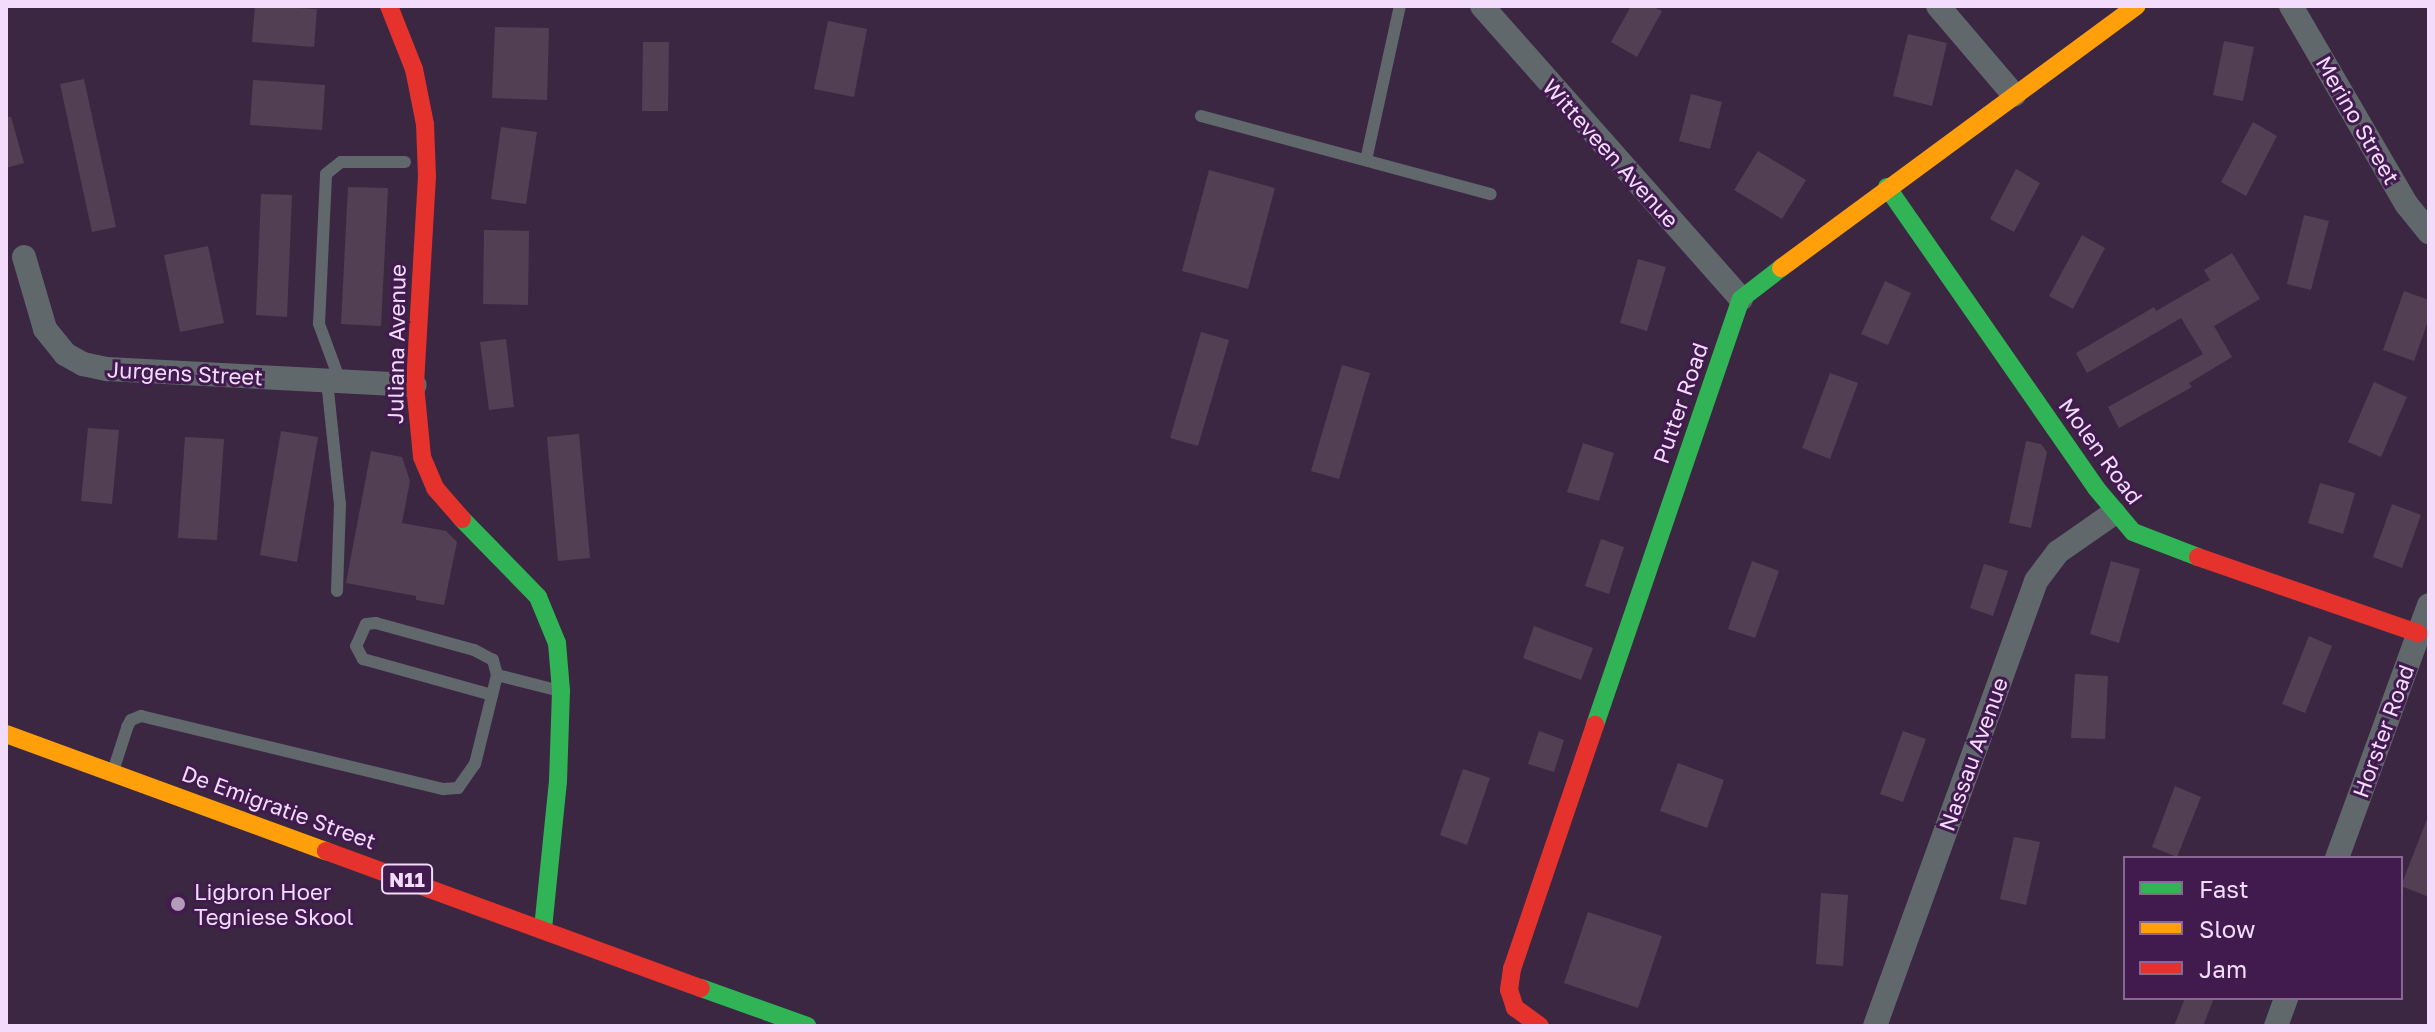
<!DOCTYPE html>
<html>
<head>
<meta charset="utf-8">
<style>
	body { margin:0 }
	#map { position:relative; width:2435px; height:1032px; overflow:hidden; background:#3b2742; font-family:"Golos Text",sans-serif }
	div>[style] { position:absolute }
	.building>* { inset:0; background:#533f54 }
	.lane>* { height:12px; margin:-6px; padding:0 6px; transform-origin:6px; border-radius:6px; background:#60686c }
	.street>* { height:24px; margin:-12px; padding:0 12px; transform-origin:12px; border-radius:12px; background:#60686c }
	.fast>* { height:18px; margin:-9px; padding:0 9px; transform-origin:9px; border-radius:9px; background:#30b455 }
	.slow>* { height:18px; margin:-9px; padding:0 9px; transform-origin:9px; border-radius:9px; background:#ff9f0a }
	.jam>* { height:18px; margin:-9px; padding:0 9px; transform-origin:9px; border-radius:9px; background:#e5322d }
	.dots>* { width:22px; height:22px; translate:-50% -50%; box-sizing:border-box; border:4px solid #411b4e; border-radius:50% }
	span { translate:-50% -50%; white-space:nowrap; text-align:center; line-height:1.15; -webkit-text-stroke:6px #411b4e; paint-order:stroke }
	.shield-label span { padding:2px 6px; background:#411b4e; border:2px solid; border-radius:6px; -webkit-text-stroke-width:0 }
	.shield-label { font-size:20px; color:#f2dbfb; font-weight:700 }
	.street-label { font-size:22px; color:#f2dbfb }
	.poi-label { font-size:22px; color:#f2dbfb }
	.left { translate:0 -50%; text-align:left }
	.frame { position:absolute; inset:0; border:8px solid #f2dbfb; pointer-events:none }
	.legend { position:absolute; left:2123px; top:856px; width:280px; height:144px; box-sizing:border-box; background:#411b4e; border:2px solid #886893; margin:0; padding:10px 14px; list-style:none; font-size:24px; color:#f2dbfb }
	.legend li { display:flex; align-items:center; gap:16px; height:40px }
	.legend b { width:40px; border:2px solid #886893 }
</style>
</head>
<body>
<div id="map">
	<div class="building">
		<div style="clip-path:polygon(255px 6px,317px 9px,314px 47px,252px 42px)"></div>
		<div style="clip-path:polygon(1631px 6px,1652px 6px,1662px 11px,1637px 57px,1611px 42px)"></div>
		<div style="clip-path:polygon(828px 21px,867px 29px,854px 97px,814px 89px)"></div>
		<div style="clip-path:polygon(495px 27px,549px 28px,547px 100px,492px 98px)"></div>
		<div style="clip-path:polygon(1908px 34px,1947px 43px,1932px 106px,1893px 96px)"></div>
		<div style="clip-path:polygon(2224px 41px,2254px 47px,2243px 101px,2213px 95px)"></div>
		<div style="clip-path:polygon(643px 42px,669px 42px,668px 111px,642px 111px)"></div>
		<div style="clip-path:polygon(84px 79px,116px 227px,92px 232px,60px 84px)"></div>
		<div style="clip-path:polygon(253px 80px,325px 85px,322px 130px,250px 125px)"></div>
		<div style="clip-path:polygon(1691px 94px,1722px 102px,1710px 149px,1679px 141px)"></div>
		<div style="clip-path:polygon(6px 117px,11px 117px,24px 163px,6px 168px)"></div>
		<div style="clip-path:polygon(2253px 122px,2277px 136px,2246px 196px,2221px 182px)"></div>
		<div style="clip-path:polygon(501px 127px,537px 132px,526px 204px,491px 199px)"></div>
		<div style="clip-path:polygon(1758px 151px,1806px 180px,1782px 219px,1734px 190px)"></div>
		<div style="clip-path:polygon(2016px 169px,2040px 183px,2014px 232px,1990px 219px)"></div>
		<div style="clip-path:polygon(1209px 170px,1275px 188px,1248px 289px,1182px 271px)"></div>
		<div style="clip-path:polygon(348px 187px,388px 188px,381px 326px,341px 324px)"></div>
		<div style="clip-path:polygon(261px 194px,292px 195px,287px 317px,256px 315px)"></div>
		<div style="clip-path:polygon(2304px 215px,2329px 221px,2311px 290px,2287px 284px)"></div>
		<div style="clip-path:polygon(484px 230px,529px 231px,528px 305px,483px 304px)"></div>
		<div style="clip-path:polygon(2082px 235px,2105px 248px,2073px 309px,2049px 296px)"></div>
		<div style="clip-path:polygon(208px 246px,224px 323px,180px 332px,164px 255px)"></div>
		<div style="clip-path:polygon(2232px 253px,2260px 299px,2214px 326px,2232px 357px,2189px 383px,2192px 387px,2119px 428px,2108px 407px,2203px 354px,2181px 318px,2087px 373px,2076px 353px,2154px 307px,2156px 311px,2210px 280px,2204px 270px)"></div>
		<div style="clip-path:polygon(1638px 259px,1666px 267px,1647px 331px,1620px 323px)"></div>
		<div style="clip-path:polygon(1885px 281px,1911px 293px,1888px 345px,1861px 334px)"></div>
		<div style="clip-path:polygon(2404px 291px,2429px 300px,2429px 318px,2414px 361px,2383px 350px)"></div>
		<div style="clip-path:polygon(1201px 332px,1229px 340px,1198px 446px,1170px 438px)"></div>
		<div style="clip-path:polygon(506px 339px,514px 407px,489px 410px,480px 342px)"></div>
		<div style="clip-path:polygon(1342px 365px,1370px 373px,1339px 479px,1311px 471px)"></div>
		<div style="clip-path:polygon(1830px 373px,1858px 383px,1830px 459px,1802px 448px)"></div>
		<div style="clip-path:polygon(2374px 382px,2407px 397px,2381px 457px,2348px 442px)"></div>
		<div style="clip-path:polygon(88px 428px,119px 430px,112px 504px,81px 501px)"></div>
		<div style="clip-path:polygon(281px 431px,318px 437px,297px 562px,260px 555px)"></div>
		<div style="clip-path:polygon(579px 434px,590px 558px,558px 561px,547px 437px)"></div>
		<div style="clip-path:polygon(185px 437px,224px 439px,217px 540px,178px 538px)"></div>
		<div style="clip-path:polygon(2026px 441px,2041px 444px,2047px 452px,2031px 528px,2009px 523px)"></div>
		<div style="clip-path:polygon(1583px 443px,1614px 453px,1599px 501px,1567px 492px)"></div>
		<div style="clip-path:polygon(371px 451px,402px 457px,410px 481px,402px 523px,446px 531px,457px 542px,444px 605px,416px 600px,416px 596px,346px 583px)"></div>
		<div style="clip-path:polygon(2320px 483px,2355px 493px,2343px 534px,2308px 523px)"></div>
		<div style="clip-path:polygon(2392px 504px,2421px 515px,2402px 568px,2373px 557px)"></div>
		<div style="clip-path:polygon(1601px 539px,1624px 547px,1609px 594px,1585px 586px)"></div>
		<div style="clip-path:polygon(1752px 561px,1779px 571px,1755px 638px,1728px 629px)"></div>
		<div style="clip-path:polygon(2111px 561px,2140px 569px,2119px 643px,2090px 634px)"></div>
		<div style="clip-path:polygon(1984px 564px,2008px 571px,1993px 616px,1970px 608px)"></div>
		<div style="clip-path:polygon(1534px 626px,1593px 648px,1581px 680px,1523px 658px)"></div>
		<div style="clip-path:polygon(2309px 636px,2332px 646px,2305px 713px,2282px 704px)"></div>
		<div style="clip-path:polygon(2075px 674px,2108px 676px,2105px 739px,2071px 738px)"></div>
		<div style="clip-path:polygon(1539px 731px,1564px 740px,1554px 772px,1528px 764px)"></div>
		<div style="clip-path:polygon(1903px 731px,1926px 739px,1903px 802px,1880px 794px)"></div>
		<div style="clip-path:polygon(1678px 763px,1724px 780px,1707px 828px,1660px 811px)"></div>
		<div style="clip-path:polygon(1463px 769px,1490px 778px,1467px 845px,1440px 835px)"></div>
		<div style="clip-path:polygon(2175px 786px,2201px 797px,2177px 857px,2152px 847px)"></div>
		<div style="clip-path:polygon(2429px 814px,2429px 897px,2401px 886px)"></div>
		<div style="clip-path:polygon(2014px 837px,2040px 842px,2026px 905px,2000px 899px)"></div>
		<div style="clip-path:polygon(1821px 893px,1848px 895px,1843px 966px,1816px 964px)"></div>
		<div style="clip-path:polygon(1588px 912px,1662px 936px,1638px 1008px,1564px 983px)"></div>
		<div style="clip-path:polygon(2185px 998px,2214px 998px,2203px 1026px,2174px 1026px)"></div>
	</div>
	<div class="lane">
		<div style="left:1201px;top:116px;width:300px;rotate:15.1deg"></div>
		<div style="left:1366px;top:160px;width:158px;rotate:-77.6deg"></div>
		<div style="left:327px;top:381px;width:124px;rotate:84deg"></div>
		<div style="left:340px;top:504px;width:87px;rotate:92deg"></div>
		<div style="left:340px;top:381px;width:61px;rotate:-110.2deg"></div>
		<div style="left:319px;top:324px;width:150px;rotate:-87.3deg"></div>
		<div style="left:326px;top:174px;width:19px;rotate:-39deg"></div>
		<div style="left:341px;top:162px;width:64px"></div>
		<div style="left:497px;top:675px;width:65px;rotate:14.3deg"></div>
		<div style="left:115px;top:765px;width:40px;rotate:-72deg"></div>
		<div style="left:127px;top:727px;width:8px;rotate:-60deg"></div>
		<div style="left:131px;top:720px;width:11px;rotate:-22deg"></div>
		<div style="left:141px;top:716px;width:311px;rotate:13.6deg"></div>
		<div style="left:443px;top:789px;width:15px;rotate:-4deg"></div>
		<div style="left:458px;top:788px;width:29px;rotate:-55deg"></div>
		<div style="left:475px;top:764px;width:92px;rotate:-76.1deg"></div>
		<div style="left:497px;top:675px;width:16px;rotate:-105deg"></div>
		<div style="left:493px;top:660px;width:21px;rotate:-152deg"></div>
		<div style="left:474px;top:650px;width:102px;rotate:-164.6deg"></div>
		<div style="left:376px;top:623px;width:10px;rotate:174deg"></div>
		<div style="left:366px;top:624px;width:24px;rotate:114deg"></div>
		<div style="left:356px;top:646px;width:15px;rotate:62deg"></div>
		<div style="left:363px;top:659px;width:134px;rotate:15.6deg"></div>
	</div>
	<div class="street">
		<div style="left:1482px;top:6px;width:391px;rotate:48.5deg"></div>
		<div style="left:1938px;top:6px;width:117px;rotate:49.5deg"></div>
		<div style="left:2291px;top:6px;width:230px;rotate:59.8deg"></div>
		<div style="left:2407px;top:205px;width:35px;rotate:51deg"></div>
		<div style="left:24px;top:257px;width:75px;rotate:73.7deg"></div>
		<div style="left:45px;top:329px;width:32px;rotate:51deg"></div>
		<div style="left:65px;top:354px;width:21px;rotate:29deg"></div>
		<div style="left:83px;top:364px;width:25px;rotate:12deg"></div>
		<div style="left:107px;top:369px;width:308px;rotate:3deg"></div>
		<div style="left:2337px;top:858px;width:269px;rotate:-70deg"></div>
		<div style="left:1875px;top:1026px;width:473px;rotate:-70.1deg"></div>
		<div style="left:2036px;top:581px;width:36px;rotate:-53deg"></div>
		<div style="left:2058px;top:552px;width:68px;rotate:-34.9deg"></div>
		<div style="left:2276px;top:1026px;width:30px;rotate:-70deg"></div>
	</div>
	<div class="fast">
		<div style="left:1887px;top:187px;width:366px;rotate:55.2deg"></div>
		<div style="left:2096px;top:488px;width:57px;rotate:49.9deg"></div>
		<div style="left:2133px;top:532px;width:70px;rotate:21deg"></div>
		<div style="left:462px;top:519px;width:109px;rotate:45.7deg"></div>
		<div style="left:538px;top:597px;width:50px;rotate:67.6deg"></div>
		<div style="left:557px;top:643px;width:48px;rotate:85.2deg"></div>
		<div style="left:561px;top:691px;width:90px;rotate:91.9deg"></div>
		<div style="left:558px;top:781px;width:148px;rotate:95.8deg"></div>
		<div style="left:1595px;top:725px;width:450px;rotate:-71.1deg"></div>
		<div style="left:1741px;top:299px;width:51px;rotate:-37.8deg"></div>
		<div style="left:701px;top:988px;width:113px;rotate:19.7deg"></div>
	</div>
	<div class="slow">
		<div style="left:1781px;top:268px;width:442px;rotate:-36.4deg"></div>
		<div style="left:6px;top:734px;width:341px;rotate:20.1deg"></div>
	</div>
	<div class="jam">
		<div style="left:389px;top:6px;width:68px;rotate:68.4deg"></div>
		<div style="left:414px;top:69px;width:56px;rotate:78.7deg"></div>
		<div style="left:425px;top:124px;width:52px;rotate:87.8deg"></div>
		<div style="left:427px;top:176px;width:209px;rotate:93.3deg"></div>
		<div style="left:415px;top:385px;width:72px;rotate:84.4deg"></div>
		<div style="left:422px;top:457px;width:34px;rotate:67deg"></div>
		<div style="left:435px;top:488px;width:41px;rotate:48.9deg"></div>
		<div style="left:2198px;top:557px;width:233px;rotate:19.1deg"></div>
		<div style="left:326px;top:851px;width:399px;rotate:20.1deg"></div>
		<div style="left:1540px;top:1026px;width:31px;rotate:-144deg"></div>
		<div style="left:1515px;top:1008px;width:19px;rotate:-108deg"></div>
		<div style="left:1509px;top:990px;width:21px;rotate:-82deg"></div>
		<div style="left:1512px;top:969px;width:258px;rotate:-71.2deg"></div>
	</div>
	<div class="dots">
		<div style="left:178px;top:904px;background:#b29cba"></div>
	</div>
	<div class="shield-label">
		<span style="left:407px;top:879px">N11</span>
	</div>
	<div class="street-label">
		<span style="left:2358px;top:120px;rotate:60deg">Merino Street</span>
		<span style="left:1611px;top:153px;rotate:48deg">Witteveen Avenue</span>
		<span style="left:396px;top:344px;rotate:-89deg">Juliana Avenue</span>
		<span style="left:185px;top:373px;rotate:3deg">Jurgens Street</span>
		<span style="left:1680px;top:403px;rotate:-71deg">Putter Road</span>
		<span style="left:2101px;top:451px;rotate:54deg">Molen Road</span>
		<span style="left:2383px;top:731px;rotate:-70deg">Horster Road</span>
		<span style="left:1973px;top:754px;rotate:-70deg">Nassau Avenue</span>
		<span style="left:279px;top:807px;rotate:20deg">De Emigratie Street</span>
	</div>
	<div class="poi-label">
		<span class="left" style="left:194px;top:904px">Ligbron Hoer<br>Tegniese Skool</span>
	</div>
	<div class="frame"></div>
	<ul class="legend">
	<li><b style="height:10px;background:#30b455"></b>Fast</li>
	<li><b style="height:10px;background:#ff9f0a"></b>Slow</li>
	<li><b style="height:10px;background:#e5322d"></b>Jam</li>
	</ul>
</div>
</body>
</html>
